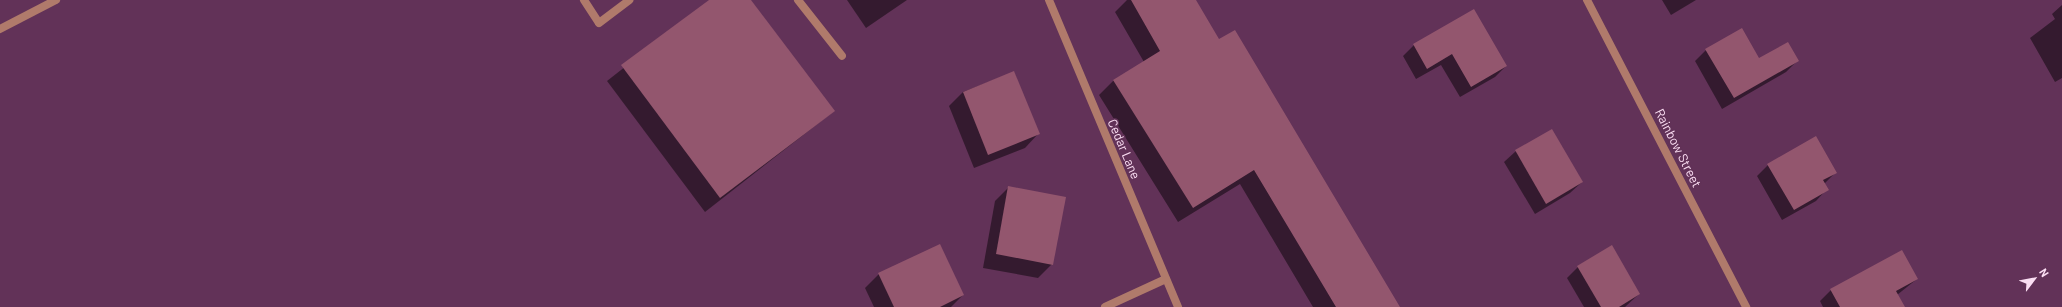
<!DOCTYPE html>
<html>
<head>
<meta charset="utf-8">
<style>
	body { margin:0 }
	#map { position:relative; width:2062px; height:307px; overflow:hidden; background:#623258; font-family:Barlow,sans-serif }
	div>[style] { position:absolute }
	.shadow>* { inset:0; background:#0007 }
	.building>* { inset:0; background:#93566e }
	.lane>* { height:8px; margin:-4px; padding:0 4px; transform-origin:4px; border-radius:4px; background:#b07a6b }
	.street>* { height:8px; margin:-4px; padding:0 4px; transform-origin:4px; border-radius:4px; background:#b07a6b }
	span { translate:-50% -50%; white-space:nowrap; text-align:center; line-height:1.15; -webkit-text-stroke:3px #623258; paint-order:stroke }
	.street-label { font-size:13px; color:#fbdef3 }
	.north { position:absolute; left:2014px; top:259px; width:40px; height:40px; -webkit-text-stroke:3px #623258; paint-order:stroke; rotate:58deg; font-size:11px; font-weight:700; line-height:16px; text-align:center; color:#fbdef3 }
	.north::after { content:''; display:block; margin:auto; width:14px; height:18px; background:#fbdef3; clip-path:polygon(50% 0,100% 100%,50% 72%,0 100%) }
</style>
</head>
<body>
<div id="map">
	<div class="shadow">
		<div style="clip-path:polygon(710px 0,750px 0,834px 111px,705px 212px,607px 81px)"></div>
		<div style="clip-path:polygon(847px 0,907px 0,866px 28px)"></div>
		<div style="clip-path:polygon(1127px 0,1195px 0,1218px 41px,1399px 307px,1313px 307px,1240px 184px,1178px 222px,1099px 95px,1114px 80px,1144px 62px,1115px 12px)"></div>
		<div style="clip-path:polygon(1662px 0,1696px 0,1671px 15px)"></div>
		<div style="clip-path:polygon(2062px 5px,2062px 78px,2055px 82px,2030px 38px,2055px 19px,2052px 14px)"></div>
		<div style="clip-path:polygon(1414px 45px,1506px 66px,1495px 77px,1460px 97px,1441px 65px,1416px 79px,1403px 56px)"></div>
		<div style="clip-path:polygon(1706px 50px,1759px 59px,1797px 61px,1786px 72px,1722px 109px,1695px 61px)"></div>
		<div style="clip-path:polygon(1014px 72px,1038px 134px,1025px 148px,974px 168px,949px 106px,963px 92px)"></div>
		<div style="clip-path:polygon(1516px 151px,1582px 182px,1570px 193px,1535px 214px,1504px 162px)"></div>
		<div style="clip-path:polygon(1768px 165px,1836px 172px,1824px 184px,1827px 189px,1816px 201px,1782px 220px,1757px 176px)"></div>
		<div style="clip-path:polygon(1009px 187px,1052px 264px,1038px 278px,983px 268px,995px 201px)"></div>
		<div style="clip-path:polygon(1578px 267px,1639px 294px,1625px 307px,1584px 307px,1567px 278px)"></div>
		<div style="clip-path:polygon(879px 274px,963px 295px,951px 307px,874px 307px,865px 288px)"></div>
		<div style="clip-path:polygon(1917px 279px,1897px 295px,1900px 307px,1823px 307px,1820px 301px,1831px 290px)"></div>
	</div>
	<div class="building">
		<div style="clip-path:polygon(709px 0,751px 0,835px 111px,720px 198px,621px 65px)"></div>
		<div style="clip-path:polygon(1131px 0,1196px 0,1219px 39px,1235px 30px,1400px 307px,1336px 307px,1254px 170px,1193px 208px,1113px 80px,1160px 51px)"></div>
		<div style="clip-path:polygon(1474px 9px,1507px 66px,1471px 87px,1452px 54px,1427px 69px,1413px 44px)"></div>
		<div style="clip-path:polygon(1742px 28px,1759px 58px,1788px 42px,1799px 61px,1734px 98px,1705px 49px)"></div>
		<div style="clip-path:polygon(1014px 71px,1040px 134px,988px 155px,963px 92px)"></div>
		<div style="clip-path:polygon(1552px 129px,1583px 182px,1546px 204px,1515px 150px)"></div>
		<div style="clip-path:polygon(1816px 136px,1837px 173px,1823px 180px,1829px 190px,1794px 210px,1767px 164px)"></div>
		<div style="clip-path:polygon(1008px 186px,1066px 197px,1053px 265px,996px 254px)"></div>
		<div style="clip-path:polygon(940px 244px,964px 295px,940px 307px,894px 307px,878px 273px)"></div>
		<div style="clip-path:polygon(1612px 245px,1640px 294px,1619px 307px,1601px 307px,1577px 266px)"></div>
		<div style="clip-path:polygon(1902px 250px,1918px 279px,1896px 291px,1905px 307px,1840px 307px,1830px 289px)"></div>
	</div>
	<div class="lane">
		<div style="left:584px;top:0;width:27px;rotate:57deg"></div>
		<div style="left:599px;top:23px;width:38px;rotate:-37deg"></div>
		<div style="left:798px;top:0;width:71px;rotate:51.8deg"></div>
		<div style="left:0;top:29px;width:63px;rotate:-27.4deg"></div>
	</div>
	<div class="street">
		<div style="left:1049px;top:0;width:333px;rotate:67.2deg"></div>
		<div style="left:1587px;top:0;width:346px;rotate:62.6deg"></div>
		<div style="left:1105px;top:307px;width:67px;rotate:-24.7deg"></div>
	</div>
	<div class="street-label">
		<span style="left:1678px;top:148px;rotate:63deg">Rainbow Street</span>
		<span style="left:1124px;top:149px;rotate:67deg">Cedar Lane</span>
	</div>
	<div class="north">N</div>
</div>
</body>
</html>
